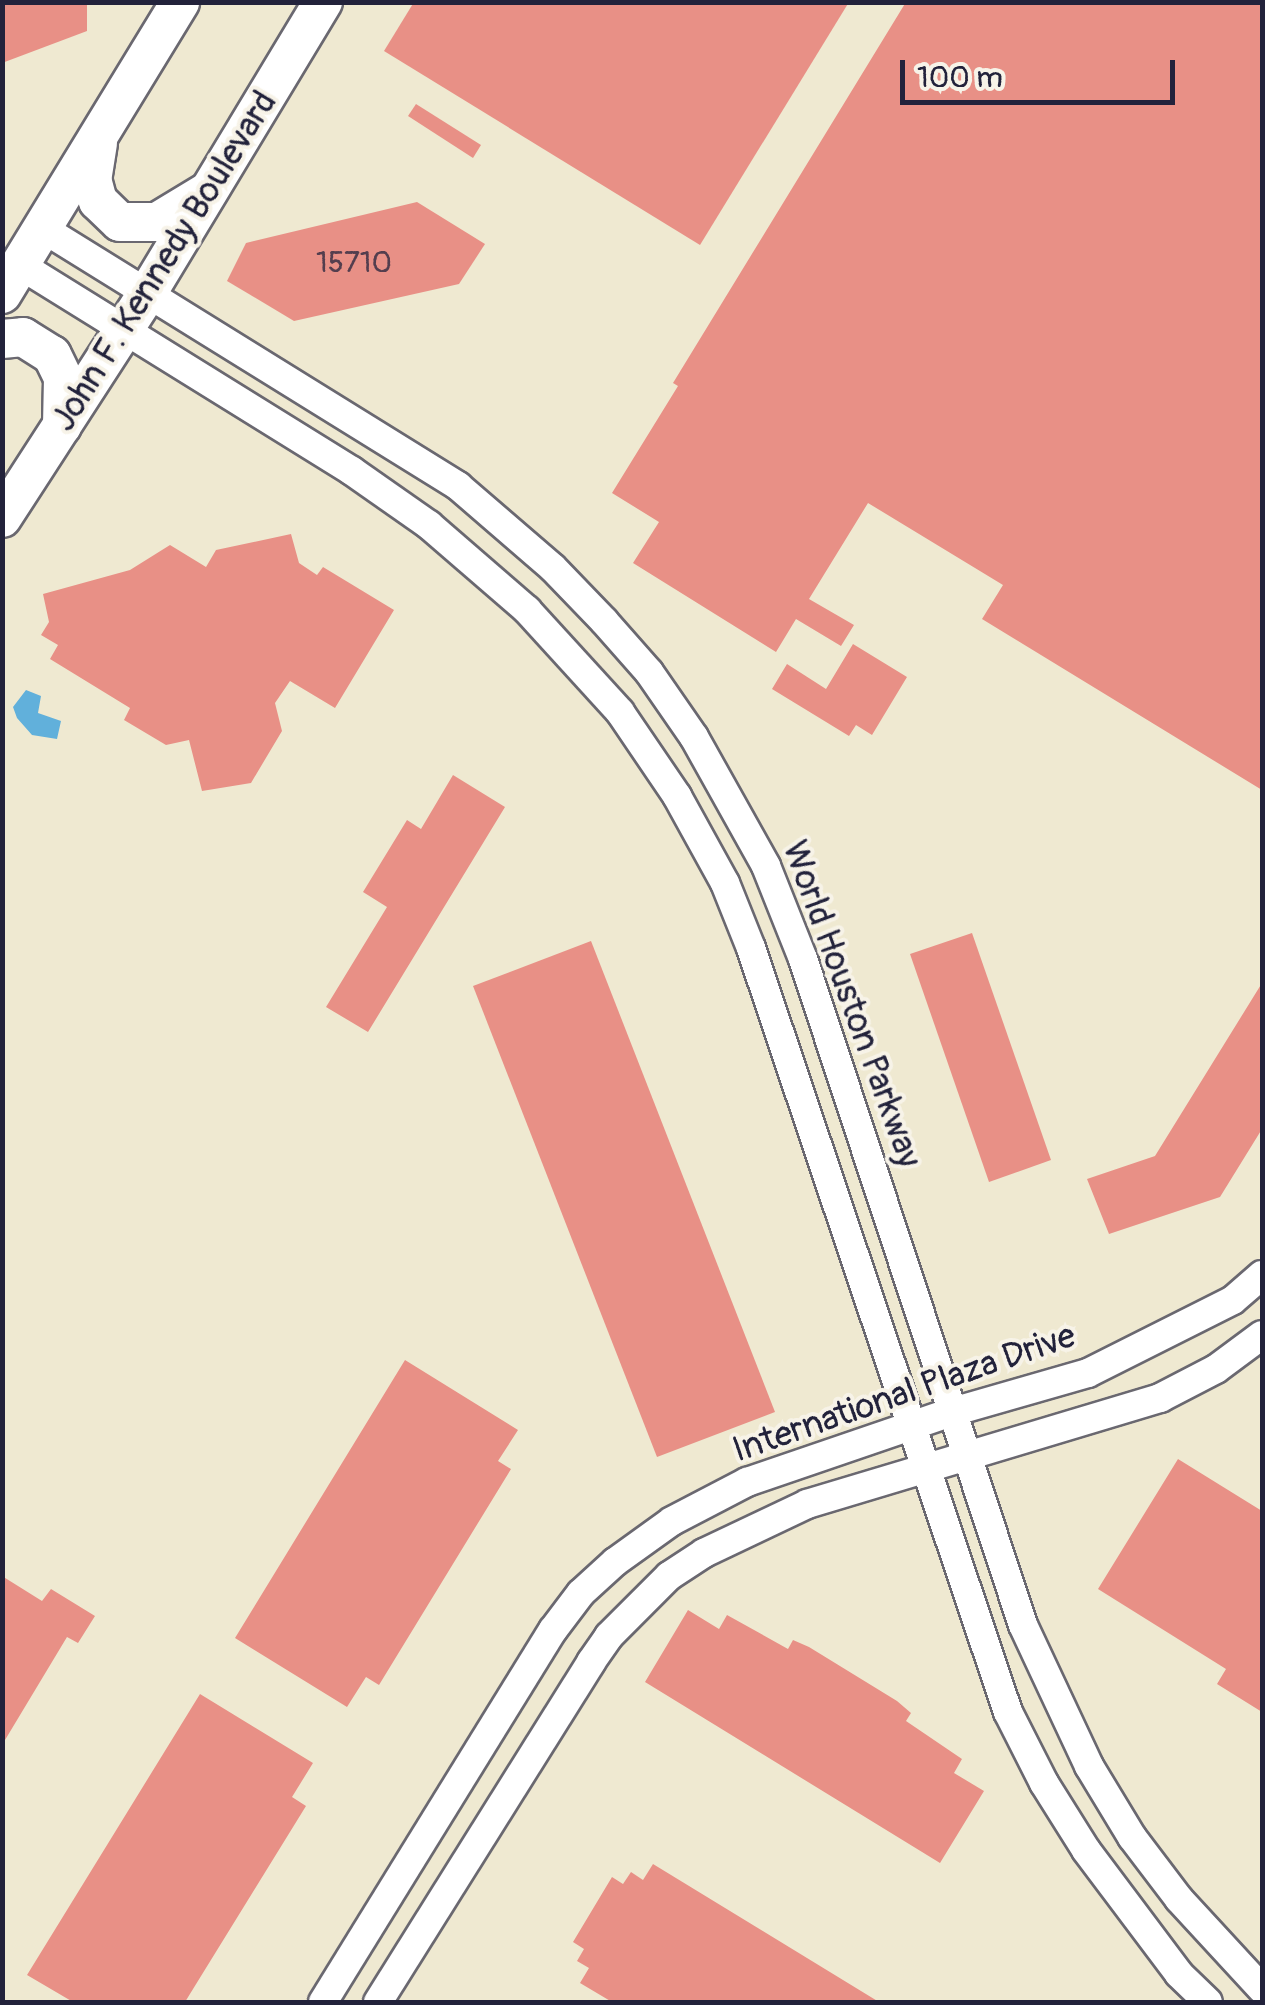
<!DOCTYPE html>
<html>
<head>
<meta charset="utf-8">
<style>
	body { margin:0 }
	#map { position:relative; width:1265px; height:2005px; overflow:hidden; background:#efe9d1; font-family:Pangolin,sans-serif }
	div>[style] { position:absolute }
	.water>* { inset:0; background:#61b0db }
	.building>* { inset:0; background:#e89086 }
	.roads { filter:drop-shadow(2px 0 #6a6870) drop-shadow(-2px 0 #6a6870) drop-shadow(0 2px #6a6870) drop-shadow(0 -2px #6a6870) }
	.secondary>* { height:28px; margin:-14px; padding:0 14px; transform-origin:14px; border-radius:14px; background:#fff }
	.highway>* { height:38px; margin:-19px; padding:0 19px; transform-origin:19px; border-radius:19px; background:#fff }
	span { translate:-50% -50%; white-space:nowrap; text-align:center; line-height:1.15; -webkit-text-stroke:8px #f7f3e8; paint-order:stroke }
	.number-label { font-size:30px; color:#543e4e }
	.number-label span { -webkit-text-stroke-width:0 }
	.street-label { font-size:35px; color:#22223b }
	.frame { position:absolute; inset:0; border:5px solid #22223b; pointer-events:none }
	.scale { position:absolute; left:900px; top:60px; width:275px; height:45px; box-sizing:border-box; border:5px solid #22223b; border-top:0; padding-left:12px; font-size:30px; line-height:35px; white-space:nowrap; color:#22223b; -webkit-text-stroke:8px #f7f3e8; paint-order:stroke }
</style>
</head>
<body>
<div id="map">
	<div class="water">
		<div style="clip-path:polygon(26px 690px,41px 696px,38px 713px,61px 721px,57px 739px,32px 735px,17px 718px,13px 707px)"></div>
	</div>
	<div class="building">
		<div style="clip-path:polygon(2px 2px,87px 2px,87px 31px,2px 63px)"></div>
		<div style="clip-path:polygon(414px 2px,849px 2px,700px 245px,384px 51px)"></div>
		<div style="clip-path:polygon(906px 2px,1262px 2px,1262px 790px,982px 619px,1003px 585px,868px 503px,809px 599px,854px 625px,841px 646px,796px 619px,776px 652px,633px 563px,659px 522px,612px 493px,678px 386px,673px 383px)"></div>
		<div style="clip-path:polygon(416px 104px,481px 145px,473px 158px,408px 116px)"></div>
		<div style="clip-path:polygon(417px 202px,485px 244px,459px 284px,294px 321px,227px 281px,246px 243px)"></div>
		<div style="clip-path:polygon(291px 534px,299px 563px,317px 575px,323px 567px,394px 610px,335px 708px,290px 681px,275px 703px,282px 731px,251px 783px,202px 791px,189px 740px,166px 745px,124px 720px,130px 708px,50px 659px,58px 645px,41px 635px,49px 622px,43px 594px,130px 570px,170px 545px,206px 567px,216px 550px)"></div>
		<div style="clip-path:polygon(853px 644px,907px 677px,872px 735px,856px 725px,849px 736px,772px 689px,787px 664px,826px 689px)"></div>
		<div style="clip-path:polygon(453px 775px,505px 807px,368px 1032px,326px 1007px,387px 907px,363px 892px,407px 820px,421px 829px)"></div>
		<div style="clip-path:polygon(972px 933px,1051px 1160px,989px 1182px,910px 954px)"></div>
		<div style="clip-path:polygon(591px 941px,775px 1412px,657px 1457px,473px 986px)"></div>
		<div style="clip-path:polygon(1262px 983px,1262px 1129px,1220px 1197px,1109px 1234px,1087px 1179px,1155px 1156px)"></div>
		<div style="clip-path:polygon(405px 1360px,518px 1430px,498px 1461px,511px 1469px,379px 1685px,366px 1677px,347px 1707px,235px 1638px)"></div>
		<div style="clip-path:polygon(1178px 1459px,1262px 1511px,1262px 1712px,1217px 1684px,1226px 1669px,1098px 1589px)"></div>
		<div style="clip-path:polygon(2px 1576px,42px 1601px,51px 1589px,95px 1616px,78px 1643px,67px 1637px,2px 1745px)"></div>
		<div style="clip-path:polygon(688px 1610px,719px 1629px,727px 1615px,788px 1649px,793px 1640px,809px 1647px,897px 1701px,911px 1713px,906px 1721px,962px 1759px,954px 1773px,984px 1791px,940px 1863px,645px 1682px)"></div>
		<div style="clip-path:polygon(200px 1694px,313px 1763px,292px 1797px,306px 1806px,185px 2002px,73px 2002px,27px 1975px)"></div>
		<div style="clip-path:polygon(653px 1864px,879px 2002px,612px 2002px,580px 1983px,589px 1968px,577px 1961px,584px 1949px,573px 1942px,612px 1877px,623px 1884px,631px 1872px,643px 1880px)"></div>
	</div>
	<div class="roads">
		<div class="secondary">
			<div style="left:42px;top:228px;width:490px;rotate:31.8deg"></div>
			<div style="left:458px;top:486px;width:125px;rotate:40.8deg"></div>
			<div style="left:553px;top:568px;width:74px;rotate:46.1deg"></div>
			<div style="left:604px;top:621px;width:68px;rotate:48.6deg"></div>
			<div style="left:649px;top:672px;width:79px;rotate:55.3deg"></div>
			<div style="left:694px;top:737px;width:148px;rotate:60.8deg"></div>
			<div style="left:766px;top:866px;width:100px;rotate:68.3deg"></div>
			<div style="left:803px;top:959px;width:701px;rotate:71.72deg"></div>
			<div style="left:1023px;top:1625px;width:156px;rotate:64.9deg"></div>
			<div style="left:1089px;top:1766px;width:83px;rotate:58.8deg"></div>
			<div style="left:1132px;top:1837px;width:78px;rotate:52.8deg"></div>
			<div style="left:1179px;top:1899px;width:122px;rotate:47.3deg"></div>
			<div style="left:20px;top:265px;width:391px;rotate:31.8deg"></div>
			<div style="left:352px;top:471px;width:94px;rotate:35deg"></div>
			<div style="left:429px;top:525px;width:130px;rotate:40.9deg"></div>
			<div style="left:527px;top:610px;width:138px;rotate:47.6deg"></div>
			<div style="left:620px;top:712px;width:102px;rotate:55.8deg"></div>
			<div style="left:677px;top:796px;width:99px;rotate:61.1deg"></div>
			<div style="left:725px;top:883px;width:70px;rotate:68.2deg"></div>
			<div style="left:751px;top:948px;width:806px;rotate:71.41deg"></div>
			<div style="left:1008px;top:1712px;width:80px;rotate:63.1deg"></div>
			<div style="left:1044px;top:1783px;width:79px;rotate:57.9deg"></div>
			<div style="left:1086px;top:1850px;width:155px;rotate:53.1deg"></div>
			<div style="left:1179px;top:1974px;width:40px;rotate:44deg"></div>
			<div style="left:323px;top:2002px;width:437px;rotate:-58.3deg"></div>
			<div style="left:553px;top:1630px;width:46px;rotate:-52.9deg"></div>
			<div style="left:581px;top:1593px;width:46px;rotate:-42.4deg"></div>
			<div style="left:615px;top:1562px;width:70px;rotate:-35.7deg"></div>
			<div style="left:672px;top:1521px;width:85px;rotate:-27.5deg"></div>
			<div style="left:747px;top:1482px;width:217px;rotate:-18.9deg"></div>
			<div style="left:952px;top:1412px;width:141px;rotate:-16deg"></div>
			<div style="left:1088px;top:1373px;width:162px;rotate:-26.7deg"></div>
			<div style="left:1233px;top:1300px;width:38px;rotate:-41deg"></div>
			<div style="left:378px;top:2002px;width:401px;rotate:-57.9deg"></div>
			<div style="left:591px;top:1662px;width:32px;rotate:-55deg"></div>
			<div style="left:609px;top:1636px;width:85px;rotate:-45deg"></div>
			<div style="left:669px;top:1576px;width:42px;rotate:-33.3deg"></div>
			<div style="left:704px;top:1553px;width:114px;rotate:-25.4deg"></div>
			<div style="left:807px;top:1504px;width:369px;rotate:-16.7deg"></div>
			<div style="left:1160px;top:1398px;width:63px;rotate:-27.4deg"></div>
			<div style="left:1216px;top:1369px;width:57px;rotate:-36.5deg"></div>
		</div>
		<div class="highway">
			<div style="left:98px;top:143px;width:36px;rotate:99deg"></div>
			<div style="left:92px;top:179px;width:23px;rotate:75deg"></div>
			<div style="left:98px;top:201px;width:30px;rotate:44deg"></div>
			<div style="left:120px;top:222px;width:37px"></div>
			<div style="left:157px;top:222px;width:56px;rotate:-31.1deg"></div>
			<div style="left:2px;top:294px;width:342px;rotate:-58.6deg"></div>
			<div style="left:2px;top:339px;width:21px;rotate:-5deg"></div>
			<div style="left:23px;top:337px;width:34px;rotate:32deg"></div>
			<div style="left:52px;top:355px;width:25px;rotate:64deg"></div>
			<div style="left:63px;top:378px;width:48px;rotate:91.2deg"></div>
			<div style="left:2px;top:518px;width:269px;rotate:-57.1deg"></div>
			<div style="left:148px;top:292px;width:339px;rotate:-58.9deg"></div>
		</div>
	</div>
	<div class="number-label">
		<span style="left:354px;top:263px">15710</span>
	</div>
	<div class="street-label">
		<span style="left:164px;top:261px;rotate:-58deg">John F. Kennedy Boulevard</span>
		<span style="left:852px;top:1004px;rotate:70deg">World Houston Parkway</span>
		<span style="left:904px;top:1393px;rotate:-19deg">International Plaza Drive</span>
	</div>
	<div class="frame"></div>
	<div class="scale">100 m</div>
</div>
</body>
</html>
